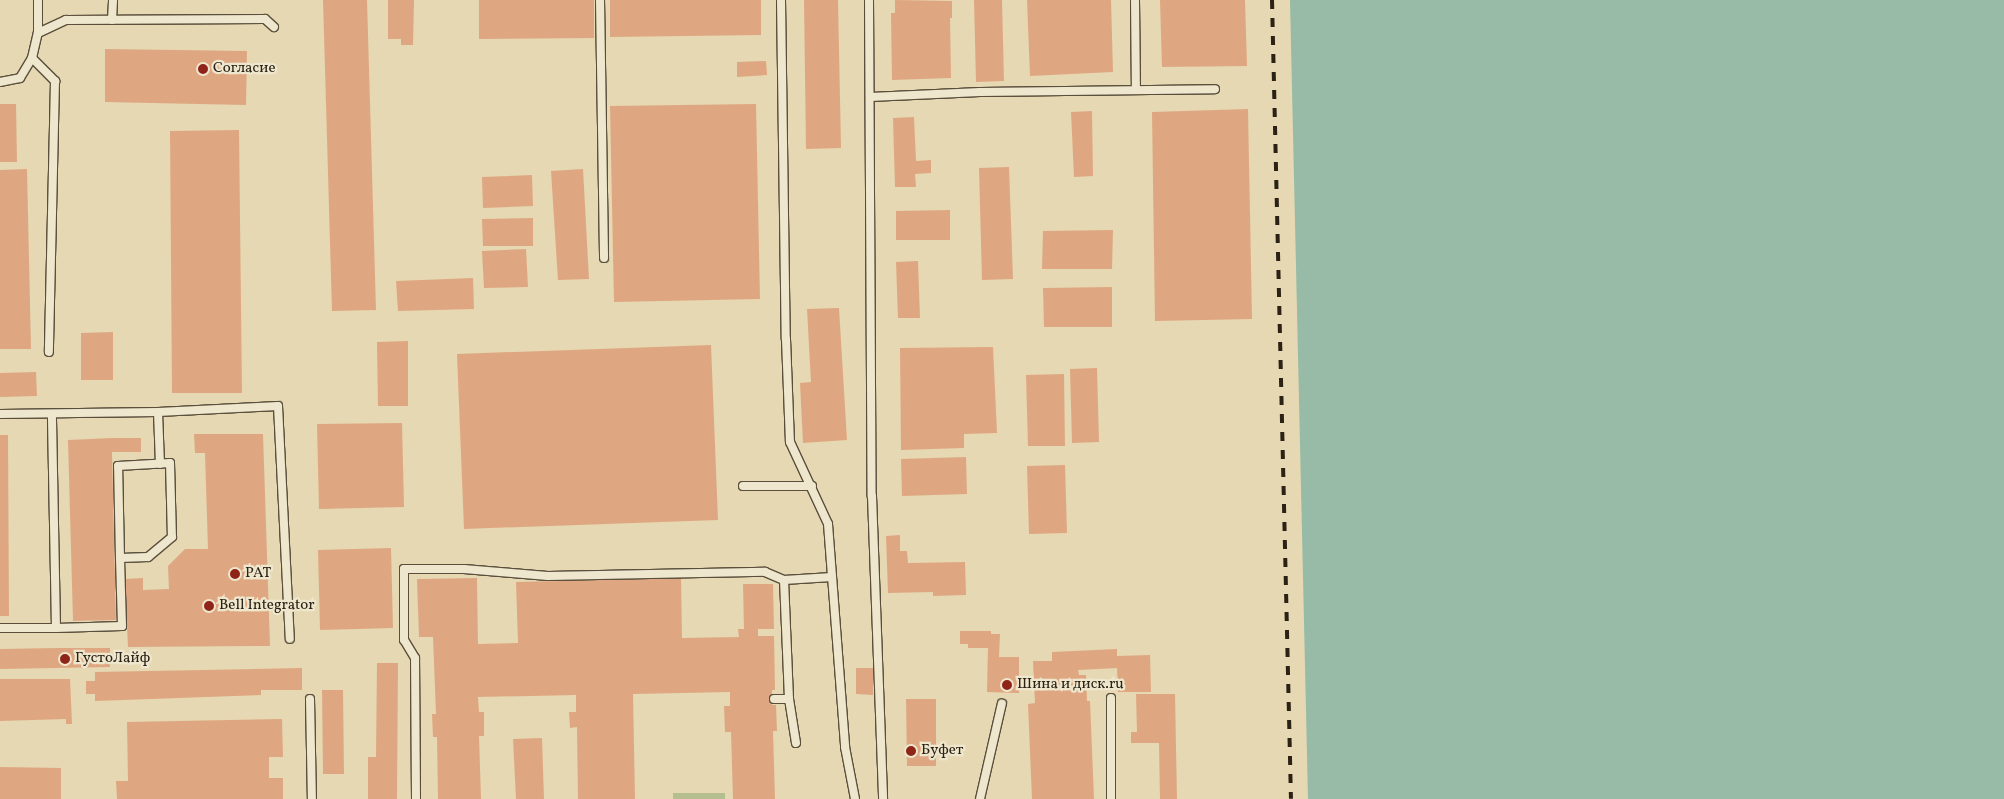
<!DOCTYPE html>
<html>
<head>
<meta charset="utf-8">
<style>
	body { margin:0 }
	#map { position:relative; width:2004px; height:799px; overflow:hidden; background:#e5d8b2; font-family:Vollkorn,serif }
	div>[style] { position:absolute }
	.green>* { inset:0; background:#b4bf8d }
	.water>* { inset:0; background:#97bba6 }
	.building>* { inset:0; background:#dfa781 }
	.roads { filter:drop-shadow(1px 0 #5a4f3c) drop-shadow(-1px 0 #5a4f3c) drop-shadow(0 1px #5a4f3c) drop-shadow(0 -1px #5a4f3c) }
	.lane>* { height:8px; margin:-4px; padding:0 4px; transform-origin:4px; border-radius:4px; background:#eee6cd }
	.rail>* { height:4px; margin-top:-2px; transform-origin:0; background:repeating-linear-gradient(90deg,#2b2114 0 9px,transparent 0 18px) }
	.dots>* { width:14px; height:14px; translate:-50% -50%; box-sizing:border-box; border:2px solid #eee6cd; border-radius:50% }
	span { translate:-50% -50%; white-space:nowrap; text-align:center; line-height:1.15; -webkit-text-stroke:4.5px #eee6cd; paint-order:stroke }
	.poi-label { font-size:15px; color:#2b2114 }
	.left { translate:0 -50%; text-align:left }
</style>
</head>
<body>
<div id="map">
	<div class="green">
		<div style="clip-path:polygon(673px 793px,725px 793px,725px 799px,673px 799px)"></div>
	</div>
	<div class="water">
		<div style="clip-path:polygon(1290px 0,2004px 0,2004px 799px,1308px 799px)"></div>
	</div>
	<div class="building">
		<div style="clip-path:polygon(323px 0,367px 0,376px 310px,332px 311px)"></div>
		<div style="clip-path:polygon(388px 0,414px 0,413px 45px,401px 45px,401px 39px,388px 39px)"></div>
		<div style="clip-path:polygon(479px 0,594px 0,594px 38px,479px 39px)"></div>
		<div style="clip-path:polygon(610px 0,761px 0,761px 35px,610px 37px)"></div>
		<div style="clip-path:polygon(804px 0,838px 0,841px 148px,806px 149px)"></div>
		<div style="clip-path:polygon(895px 0,952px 1px,952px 18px,950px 18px,951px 78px,892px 80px,891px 13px,895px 13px)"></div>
		<div style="clip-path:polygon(974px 0,1002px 0,1004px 81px,976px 82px)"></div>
		<div style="clip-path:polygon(1027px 0,1111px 0,1113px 72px,1030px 76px)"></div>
		<div style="clip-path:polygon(1160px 0,1245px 0,1247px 66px,1162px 67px)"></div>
		<div style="clip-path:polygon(105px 49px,247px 51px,246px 105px,105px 102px)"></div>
		<div style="clip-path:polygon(766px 61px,767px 75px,737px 77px,737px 62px)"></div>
		<div style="clip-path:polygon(0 104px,16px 104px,17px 162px,0 162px)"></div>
		<div style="clip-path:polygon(756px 104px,760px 299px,614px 302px,610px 106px)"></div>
		<div style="clip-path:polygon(1248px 109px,1252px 319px,1155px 321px,1152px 112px)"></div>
		<div style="clip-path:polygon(1092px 111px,1093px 176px,1074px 177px,1071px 112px)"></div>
		<div style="clip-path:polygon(914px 117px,916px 161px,931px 160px,931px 173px,915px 174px,916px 187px,895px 187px,893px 118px)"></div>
		<div style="clip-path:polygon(239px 130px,242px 393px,172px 393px,170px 131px)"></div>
		<div style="clip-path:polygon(1009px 167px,1013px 279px,982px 280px,979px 168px)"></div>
		<div style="clip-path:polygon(27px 169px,31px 349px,0 349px,0 170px)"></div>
		<div style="clip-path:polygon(583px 169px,589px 279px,558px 280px,551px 171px)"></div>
		<div style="clip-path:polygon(532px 175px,533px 206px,483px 208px,482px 177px)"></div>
		<div style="clip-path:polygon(950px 210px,950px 240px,896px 240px,896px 211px)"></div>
		<div style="clip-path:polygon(533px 218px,533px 246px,483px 246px,482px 219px)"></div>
		<div style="clip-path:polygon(1113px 230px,1112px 269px,1042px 269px,1043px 231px)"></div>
		<div style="clip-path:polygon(526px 249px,528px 287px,484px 288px,482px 251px)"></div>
		<div style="clip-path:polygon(918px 261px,920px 318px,898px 318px,896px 262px)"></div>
		<div style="clip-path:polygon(473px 278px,474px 309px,398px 311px,396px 281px)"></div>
		<div style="clip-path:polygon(1112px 287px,1112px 327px,1044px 327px,1043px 288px)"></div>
		<div style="clip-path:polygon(839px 308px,847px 440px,803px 443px,800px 383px,811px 382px,807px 309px)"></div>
		<div style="clip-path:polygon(113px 332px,113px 380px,81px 380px,81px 333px)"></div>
		<div style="clip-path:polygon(408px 341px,408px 406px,378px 406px,377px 342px)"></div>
		<div style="clip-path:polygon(711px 345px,718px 520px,464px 529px,457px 354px)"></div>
		<div style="clip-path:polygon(993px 347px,997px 433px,964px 434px,964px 448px,901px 450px,900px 348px)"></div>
		<div style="clip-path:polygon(1097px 368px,1099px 442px,1072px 443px,1070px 369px)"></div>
		<div style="clip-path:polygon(36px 372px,37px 396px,0 397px,0 373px)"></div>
		<div style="clip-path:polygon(1064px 374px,1065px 446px,1028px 446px,1026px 375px)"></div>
		<div style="clip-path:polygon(402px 423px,404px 507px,319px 509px,317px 424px)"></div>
		<div style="clip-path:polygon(194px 434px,263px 434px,270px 646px,128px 647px,125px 579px,143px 578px,143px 590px,169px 589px,168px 566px,185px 549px,208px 549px,205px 453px,195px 453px)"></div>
		<div style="clip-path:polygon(0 435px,8px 435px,9px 616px,0 616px)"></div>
		<div style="clip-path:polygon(112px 438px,141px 438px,141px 452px,112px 452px,116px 620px,73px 621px,68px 440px)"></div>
		<div style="clip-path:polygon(966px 457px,967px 494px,902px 496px,901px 459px)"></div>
		<div style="clip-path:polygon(1065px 465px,1067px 533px,1029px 534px,1027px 466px)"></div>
		<div style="clip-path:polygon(900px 535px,900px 551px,907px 551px,908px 563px,965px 562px,966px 595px,933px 596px,933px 592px,888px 593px,886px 536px)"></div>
		<div style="clip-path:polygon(391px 548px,393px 628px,320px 630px,318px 550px)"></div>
		<div style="clip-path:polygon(477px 578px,478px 644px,518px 643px,516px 582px,681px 578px,682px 638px,739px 637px,738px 629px,744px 629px,743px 584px,773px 584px,774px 629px,758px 629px,758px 636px,774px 636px,775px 690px,772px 690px,772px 705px,776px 705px,777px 731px,773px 731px,775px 799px,733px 799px,731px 732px,725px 732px,724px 706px,730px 706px,730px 692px,633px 694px,635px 799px,578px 799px,577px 727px,570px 728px,569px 712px,576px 712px,576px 695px,478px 697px,479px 712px,484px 712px,484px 736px,479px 736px,481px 799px,438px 799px,437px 737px,433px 737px,432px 714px,436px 714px,433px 637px,419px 637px,417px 579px)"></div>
		<div style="clip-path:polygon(960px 631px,991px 631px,991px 634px,1000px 634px,999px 657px,1019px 657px,1019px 693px,987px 692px,988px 648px,968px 648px,968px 644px,960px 644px)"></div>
		<div style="clip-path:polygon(57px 648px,110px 648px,110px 667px,0 669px,0 649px)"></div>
		<div style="clip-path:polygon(1117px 649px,1117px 656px,1150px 655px,1151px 692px,1118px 692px,1117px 668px,1078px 670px,1079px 675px,1086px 675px,1087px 701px,1090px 701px,1094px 799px,1032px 799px,1028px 704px,1035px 703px,1033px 661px,1052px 661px,1052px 652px)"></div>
		<div style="clip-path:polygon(377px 663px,398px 663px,397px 799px,368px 799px,368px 757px,376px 757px)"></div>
		<div style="clip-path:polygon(302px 668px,302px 690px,261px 690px,261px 695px,95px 701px,95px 694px,86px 694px,86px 681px,95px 681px,95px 672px)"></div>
		<div style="clip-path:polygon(856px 668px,873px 668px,873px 695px,856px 694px)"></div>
		<div style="clip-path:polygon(0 679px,70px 679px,72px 724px,66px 724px,66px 719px,0 721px)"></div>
		<div style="clip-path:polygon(322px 690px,343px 690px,344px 774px,323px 774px)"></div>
		<div style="clip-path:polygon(1136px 694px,1175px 694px,1177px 799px,1160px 799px,1159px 743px,1131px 743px,1131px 732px,1137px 732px)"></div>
		<div style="clip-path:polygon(906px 699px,936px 699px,936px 766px,907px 766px)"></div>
		<div style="clip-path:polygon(282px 719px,283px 757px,269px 757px,269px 778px,283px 778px,283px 799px,117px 799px,116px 781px,128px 781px,127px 722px)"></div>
		<div style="clip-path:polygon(542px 738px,544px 799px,516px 799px,513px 739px)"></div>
		<div style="clip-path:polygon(0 767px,61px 768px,61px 799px,0 799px)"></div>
	</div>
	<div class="roads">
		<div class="lane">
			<div style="left:600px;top:0;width:258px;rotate:89.1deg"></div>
			<div style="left:781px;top:0;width:339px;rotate:89.2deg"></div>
			<div style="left:786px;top:339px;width:103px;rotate:87.8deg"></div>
			<div style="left:790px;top:442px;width:90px;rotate:65.1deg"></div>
			<div style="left:828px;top:524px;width:224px;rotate:85.6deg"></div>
			<div style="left:845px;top:747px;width:53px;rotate:79.1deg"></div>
			<div style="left:869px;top:0;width:496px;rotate:89.7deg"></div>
			<div style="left:872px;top:496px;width:303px;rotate:87.9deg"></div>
			<div style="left:1135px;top:0;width:90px;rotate:89.4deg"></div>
			<div style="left:112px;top:20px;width:20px;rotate:-87deg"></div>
			<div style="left:38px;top:33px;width:33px;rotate:-90deg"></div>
			<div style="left:32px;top:58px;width:33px;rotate:45deg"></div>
			<div style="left:55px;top:81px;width:271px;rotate:91.3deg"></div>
			<div style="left:0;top:82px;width:20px;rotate:-11deg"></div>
			<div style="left:20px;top:78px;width:23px;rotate:-59deg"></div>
			<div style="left:32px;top:58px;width:26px;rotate:-77deg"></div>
			<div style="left:38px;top:33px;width:31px;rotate:-25deg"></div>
			<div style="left:66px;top:20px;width:199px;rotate:-0.3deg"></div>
			<div style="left:265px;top:19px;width:12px;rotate:42deg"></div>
			<div style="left:870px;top:97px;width:110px;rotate:-2.6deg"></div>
			<div style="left:980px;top:92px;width:235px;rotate:-0.7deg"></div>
			<div style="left:158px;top:412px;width:52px;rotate:87.8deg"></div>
			<div style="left:0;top:414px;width:158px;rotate:-0.7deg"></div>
			<div style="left:158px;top:412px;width:120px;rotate:-2.9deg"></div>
			<div style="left:278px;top:406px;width:233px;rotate:87.1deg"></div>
			<div style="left:743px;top:486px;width:69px"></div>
			<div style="left:0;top:628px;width:56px"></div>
			<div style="left:56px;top:628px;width:214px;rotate:-91.1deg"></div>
			<div style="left:56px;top:628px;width:66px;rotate:-1.7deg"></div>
			<div style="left:122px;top:626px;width:68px;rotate:-91.7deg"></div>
			<div style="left:120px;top:558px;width:92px;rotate:-91.2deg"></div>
			<div style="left:118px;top:466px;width:52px;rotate:-3.3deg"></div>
			<div style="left:170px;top:463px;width:74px;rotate:88.5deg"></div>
			<div style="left:172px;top:537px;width:31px;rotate:140deg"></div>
			<div style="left:148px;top:557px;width:28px;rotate:178deg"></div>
			<div style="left:310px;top:699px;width:100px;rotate:88.9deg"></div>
			<div style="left:774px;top:699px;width:15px"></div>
			<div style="left:796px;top:743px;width:45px;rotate:-99deg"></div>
			<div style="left:789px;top:699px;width:119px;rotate:-92.4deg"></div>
			<div style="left:784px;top:580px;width:48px;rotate:-3.6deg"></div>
			<div style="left:416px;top:799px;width:141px;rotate:-90.4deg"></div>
			<div style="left:415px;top:658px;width:21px;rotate:-121deg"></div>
			<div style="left:404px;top:640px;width:71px;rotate:-90deg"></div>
			<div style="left:404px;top:569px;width:60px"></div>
			<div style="left:464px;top:569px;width:84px;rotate:4.8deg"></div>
			<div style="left:548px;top:576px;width:217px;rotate:-1.1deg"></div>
			<div style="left:765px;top:572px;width:21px;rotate:23deg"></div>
			<div style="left:980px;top:799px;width:98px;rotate:-77.1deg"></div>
			<div style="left:1111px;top:799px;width:101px;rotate:-90deg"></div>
		</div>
	</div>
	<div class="rail">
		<div style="left:1272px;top:0;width:799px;rotate:88.64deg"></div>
	</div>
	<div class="dots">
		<div style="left:203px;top:69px;background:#8f2418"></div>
		<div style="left:235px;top:574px;background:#8f2418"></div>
		<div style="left:209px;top:606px;background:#8f2418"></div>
		<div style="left:65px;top:659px;background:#8f2418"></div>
		<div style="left:1007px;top:685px;background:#8f2418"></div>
		<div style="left:911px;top:751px;background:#8f2418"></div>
	</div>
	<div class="poi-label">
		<span class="left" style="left:213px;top:69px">Согласие</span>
		<span class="left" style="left:245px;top:574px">РАТ</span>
		<span class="left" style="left:219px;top:606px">Bell Integrator</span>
		<span class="left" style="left:75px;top:659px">ГустоЛайф</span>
		<span class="left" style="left:1017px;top:685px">Шина и диск.ru</span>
		<span class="left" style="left:921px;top:751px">Буфет</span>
	</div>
</div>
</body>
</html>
